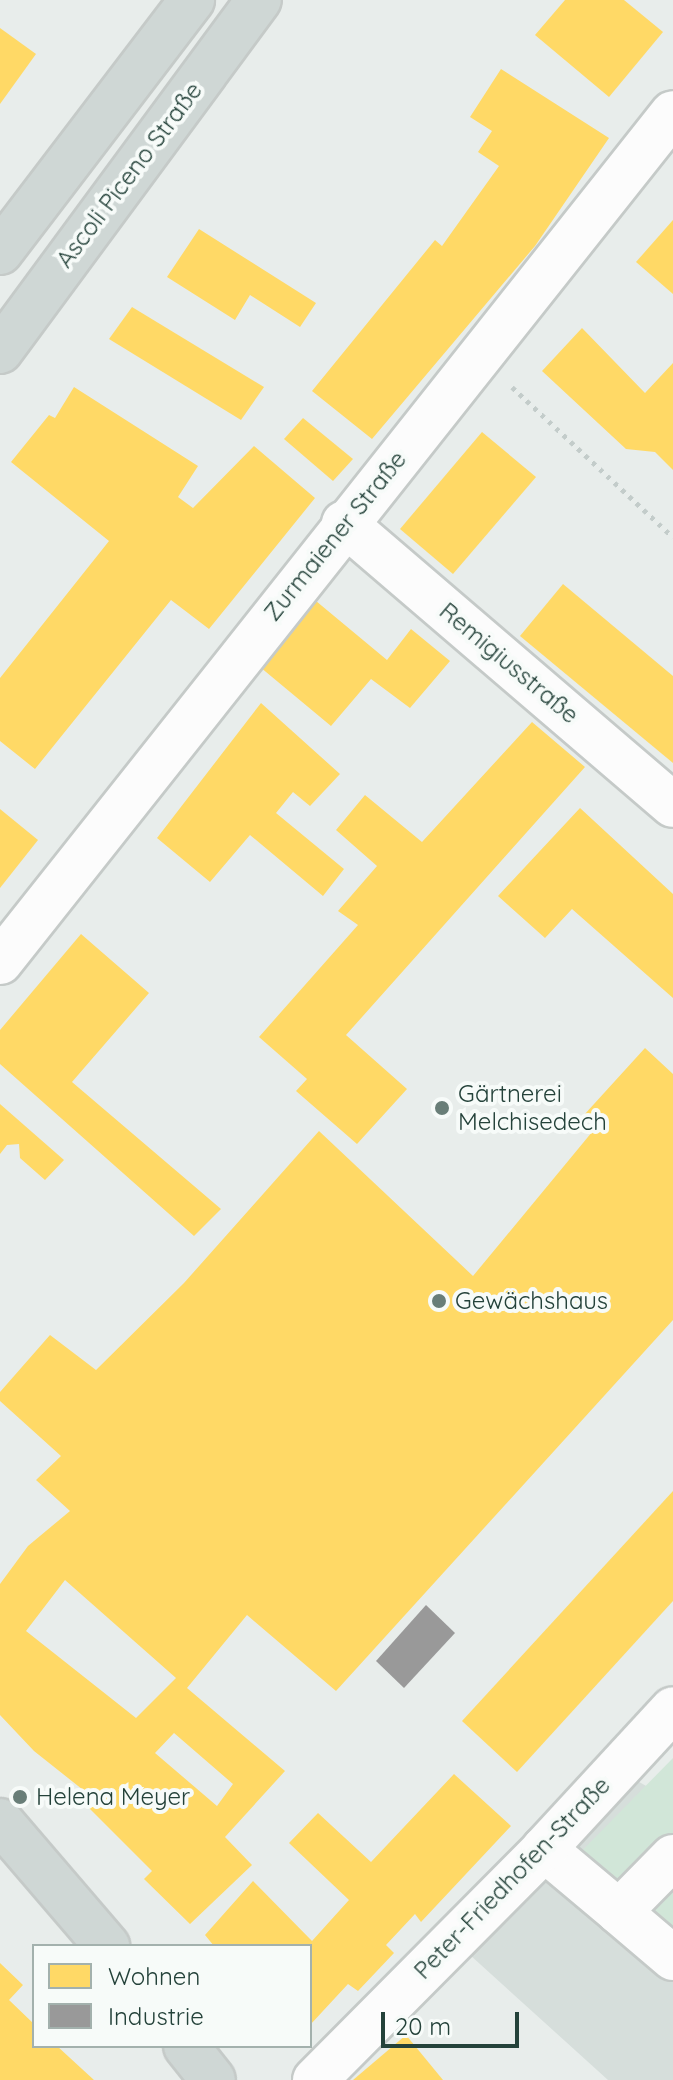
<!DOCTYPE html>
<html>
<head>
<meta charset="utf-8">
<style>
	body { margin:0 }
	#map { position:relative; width:673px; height:2080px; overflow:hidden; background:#e8edeb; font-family:Quicksand,sans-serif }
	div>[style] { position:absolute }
	.built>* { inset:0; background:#d6dedb }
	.green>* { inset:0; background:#d1e6d8 }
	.homes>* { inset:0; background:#ffd966 }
	.industry>* { inset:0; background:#999 }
	.path>* { height:5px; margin-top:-2.5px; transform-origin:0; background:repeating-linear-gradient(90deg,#c3ccca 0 4px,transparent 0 10px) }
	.roads { filter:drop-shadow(2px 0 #c5cac8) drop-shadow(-2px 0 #c5cac8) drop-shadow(0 2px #c5cac8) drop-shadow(0 -2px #c5cac8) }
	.minor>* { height:44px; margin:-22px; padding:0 22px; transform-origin:22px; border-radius:22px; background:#fcfcfc }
	.major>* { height:44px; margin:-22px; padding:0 22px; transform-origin:22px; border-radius:22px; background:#cfd7d5 }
	.dots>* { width:22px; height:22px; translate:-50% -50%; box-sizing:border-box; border:4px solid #f7fbf9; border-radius:50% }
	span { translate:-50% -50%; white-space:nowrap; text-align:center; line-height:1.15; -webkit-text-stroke:8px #f7fbf9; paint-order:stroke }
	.street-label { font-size:24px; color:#24423a }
	.poi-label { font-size:24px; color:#24423a }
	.left { translate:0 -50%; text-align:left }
	.legend { position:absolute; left:32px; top:1944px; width:280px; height:104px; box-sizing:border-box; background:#f7fbf9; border:2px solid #a3b1ad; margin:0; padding:10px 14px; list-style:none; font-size:24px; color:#24423a }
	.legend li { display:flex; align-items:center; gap:16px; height:40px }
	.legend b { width:40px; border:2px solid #a3b1ad }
	.scale { position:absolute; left:381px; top:2012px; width:138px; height:36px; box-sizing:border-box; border:4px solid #24423a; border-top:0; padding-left:10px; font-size:24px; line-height:28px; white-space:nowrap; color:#24423a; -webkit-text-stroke:6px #f7fbf9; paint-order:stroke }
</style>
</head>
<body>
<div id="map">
	<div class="built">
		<div style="clip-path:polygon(673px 1774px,673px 2080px,608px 2080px,470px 1955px,632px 1778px,648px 1787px)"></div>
	</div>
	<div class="green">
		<div style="clip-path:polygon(673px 1758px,673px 1926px,572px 1861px)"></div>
	</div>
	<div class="homes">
		<div style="clip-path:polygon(565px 0,624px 0,663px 32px,609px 97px,535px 35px)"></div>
		<div style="clip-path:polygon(0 28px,36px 54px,0 104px)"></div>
		<div style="clip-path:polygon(501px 69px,609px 138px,535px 246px,372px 439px,312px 391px,435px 240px,442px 246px,499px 166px,478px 152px,492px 131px,470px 117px)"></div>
		<div style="clip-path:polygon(673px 220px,673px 294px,636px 262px)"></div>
		<div style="clip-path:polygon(199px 229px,316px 303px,300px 327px,250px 295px,235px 320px,167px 277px)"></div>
		<div style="clip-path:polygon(132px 307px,264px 387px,241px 420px,109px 339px)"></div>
		<div style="clip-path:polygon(582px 328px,645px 393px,673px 363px,673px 470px,655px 452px,626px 449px,542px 371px)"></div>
		<div style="clip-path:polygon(74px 387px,198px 466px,178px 497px,193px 508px,254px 446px,315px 498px,209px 629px,171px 600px,35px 769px,0 741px,0 678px,109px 541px,11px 462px,49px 415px,55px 418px)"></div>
		<div style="clip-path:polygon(303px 418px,353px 459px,333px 481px,284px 439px)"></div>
		<div style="clip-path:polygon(482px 432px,536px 477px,453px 574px,400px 529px)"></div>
		<div style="clip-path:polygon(563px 584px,673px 676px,673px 763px,520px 636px)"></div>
		<div style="clip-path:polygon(316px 601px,387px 660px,411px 629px,450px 661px,410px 708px,371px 679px,331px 726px,260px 667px)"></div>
		<div style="clip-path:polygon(261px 703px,340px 774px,310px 806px,293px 792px,276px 813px,344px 869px,323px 896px,250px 835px,210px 882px,157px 838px)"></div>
		<div style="clip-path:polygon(532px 722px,585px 767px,346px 1035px,407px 1089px,357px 1144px,296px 1091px,307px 1079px,259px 1037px,358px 925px,338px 911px,377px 866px,336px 830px,365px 795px,422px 842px)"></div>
		<div style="clip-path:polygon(580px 808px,673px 894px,673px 998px,572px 909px,545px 938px,498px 896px)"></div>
		<div style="clip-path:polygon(0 809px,38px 840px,0 888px)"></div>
		<div style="clip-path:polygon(81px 934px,149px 993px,72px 1082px,221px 1209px,194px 1236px,0 1064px,0 1030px)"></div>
		<div style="clip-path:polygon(evenodd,645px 1048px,673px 1074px,673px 1320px,336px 1691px,247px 1615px,187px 1688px,285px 1771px,225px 1837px,252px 1865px,190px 1924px,144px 1879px,152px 1871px,88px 1807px,97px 1801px,34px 1751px,0 1715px,0 1584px,28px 1546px,70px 1511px,36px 1480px,61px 1456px,0 1401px,0 1392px,50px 1335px,96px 1370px,184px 1283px,319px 1131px,473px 1276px,597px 1126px,584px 1115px,645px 1048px,65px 1580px,176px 1678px,136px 1718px,26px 1631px,65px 1580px,645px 1048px,174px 1733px,233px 1784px,217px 1806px,155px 1753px,174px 1733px)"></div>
		<div style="clip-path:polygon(0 1104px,64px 1160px,45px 1180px,20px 1158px,19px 1144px,7px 1145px,0 1154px)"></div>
		<div style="clip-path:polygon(673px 1491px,673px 1601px,517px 1772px,462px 1721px)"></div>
		<div style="clip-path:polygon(454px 1774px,511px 1826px,421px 1922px,415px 1914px,386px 1945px,394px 1953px,358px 1991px,348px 1984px,310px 2025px,310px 1946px,214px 1946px,205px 1935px,253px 1881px,312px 1941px,349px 1900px,289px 1843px,318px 1813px,371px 1862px)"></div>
		<div style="clip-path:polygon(0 1963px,23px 1985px,9px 2000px,34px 2024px,34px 2046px,57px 2046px,94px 2080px,0 2080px)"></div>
		<div style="clip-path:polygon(406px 2035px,443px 2080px,353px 2080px)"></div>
	</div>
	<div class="industry">
		<div style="clip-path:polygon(426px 1605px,455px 1633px,404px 1688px,376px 1661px)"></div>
	</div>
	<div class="path">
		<div style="left:512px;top:387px;width:220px;rotate:43deg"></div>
	</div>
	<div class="roads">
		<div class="minor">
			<div style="left:344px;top:523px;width:433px;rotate:40.6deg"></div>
			<div style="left:0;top:962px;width:1083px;rotate:-51.6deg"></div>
			<div style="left:544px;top:1849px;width:98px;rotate:40deg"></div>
			<div style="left:673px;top:1857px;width:77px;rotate:134.5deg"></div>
			<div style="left:619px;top:1912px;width:71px;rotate:40.4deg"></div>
			<div style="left:315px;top:2080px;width:325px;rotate:-45.2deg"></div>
			<div style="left:544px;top:1849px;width:190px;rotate:-47.3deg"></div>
		</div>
		<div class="major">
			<div style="left:0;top:252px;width:317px;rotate:-52.7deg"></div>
			<div style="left:0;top:351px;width:436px;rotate:-53.6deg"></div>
			<div style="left:0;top:1821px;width:165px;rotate:49.4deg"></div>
			<div style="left:186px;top:2046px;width:43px;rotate:51.5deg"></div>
		</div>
	</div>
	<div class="dots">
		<div style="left:442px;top:1108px;background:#697e78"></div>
		<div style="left:439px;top:1301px;background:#697e78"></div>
		<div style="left:20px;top:1797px;background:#697e78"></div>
	</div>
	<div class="street-label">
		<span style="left:129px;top:175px;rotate:-53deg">Ascoli Piceno Straße</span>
		<span style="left:335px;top:536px;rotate:-51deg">Zurmaiener Straße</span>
		<span style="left:509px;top:663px;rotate:40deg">Remigiusstraße</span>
		<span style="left:512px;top:1878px;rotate:-46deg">Peter-Friedhofen-Straße</span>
	</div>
	<div class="poi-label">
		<span class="left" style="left:458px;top:1108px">Gärtnerei<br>Melchisedech</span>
		<span class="left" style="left:455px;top:1301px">Gewächshaus</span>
		<span class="left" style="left:36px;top:1797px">Helena Meyer</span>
	</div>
	<ul class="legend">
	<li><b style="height:22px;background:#ffd966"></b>Wohnen</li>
	<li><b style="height:22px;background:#999"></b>Industrie</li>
	</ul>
	<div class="scale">20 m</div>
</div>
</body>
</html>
